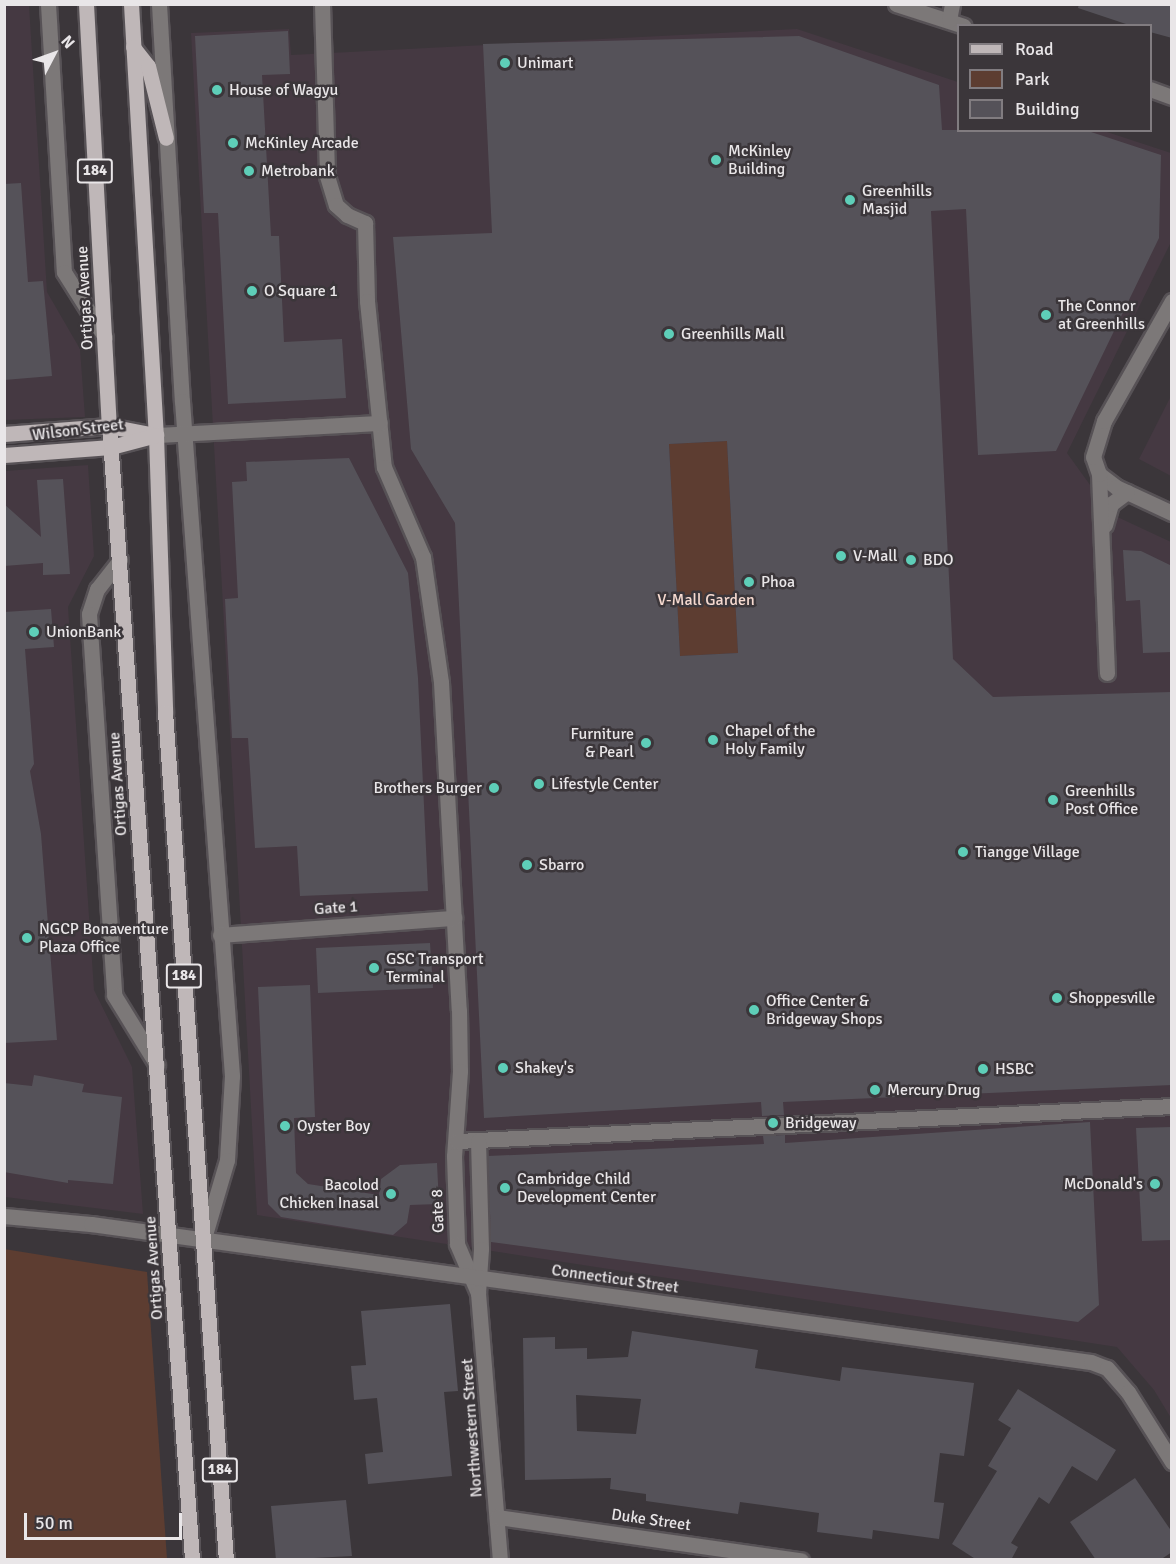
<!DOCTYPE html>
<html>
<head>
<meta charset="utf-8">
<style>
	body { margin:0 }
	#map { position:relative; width:1176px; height:1564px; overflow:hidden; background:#3b363a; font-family:Signika,sans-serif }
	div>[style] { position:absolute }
	.built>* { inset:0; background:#453942 }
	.green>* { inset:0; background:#5d3d31 }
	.building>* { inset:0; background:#555259 }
	.roads { filter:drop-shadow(2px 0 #575256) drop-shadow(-2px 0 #575256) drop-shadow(0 2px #575256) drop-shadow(0 -2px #575256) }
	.minor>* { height:15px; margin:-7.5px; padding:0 7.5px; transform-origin:7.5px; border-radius:7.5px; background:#7c7878 }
	.major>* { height:15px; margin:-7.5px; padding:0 7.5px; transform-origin:7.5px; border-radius:7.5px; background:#bfb7b8 }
	.dots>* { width:16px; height:16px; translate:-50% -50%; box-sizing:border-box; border:3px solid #3b363a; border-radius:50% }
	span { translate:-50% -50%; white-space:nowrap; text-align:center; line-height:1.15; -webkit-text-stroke:5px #3b363a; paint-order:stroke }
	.shield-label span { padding:2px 4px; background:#3b363a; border:2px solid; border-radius:4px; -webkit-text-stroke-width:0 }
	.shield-label { font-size:15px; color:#e9e6e8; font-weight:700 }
	.poi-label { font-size:16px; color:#e9e6e8 }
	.left { translate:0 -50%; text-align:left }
	.right { translate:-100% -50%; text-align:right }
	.street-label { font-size:16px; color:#e9e6e8 }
	.park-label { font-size:16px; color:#f6dad0 }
	.frame { position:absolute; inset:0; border:6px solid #e9e6e8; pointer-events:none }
	.legend { position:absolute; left:957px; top:24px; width:195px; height:108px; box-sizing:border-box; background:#3b363a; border:2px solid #817c80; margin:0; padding:8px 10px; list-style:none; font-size:18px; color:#e9e6e8 }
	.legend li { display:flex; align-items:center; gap:12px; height:30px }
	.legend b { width:30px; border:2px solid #817c80 }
	.north { position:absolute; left:24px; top:24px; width:60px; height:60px; -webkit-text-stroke:4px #3b363a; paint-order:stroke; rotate:49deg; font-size:16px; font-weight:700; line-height:24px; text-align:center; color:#e9e6e8 }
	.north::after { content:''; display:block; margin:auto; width:21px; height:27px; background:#e9e6e8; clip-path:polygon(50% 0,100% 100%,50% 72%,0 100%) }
	.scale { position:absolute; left:24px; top:1513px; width:158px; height:27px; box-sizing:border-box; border:3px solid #e9e6e8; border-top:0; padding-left:8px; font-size:18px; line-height:21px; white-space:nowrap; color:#e9e6e8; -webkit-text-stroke:4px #3b363a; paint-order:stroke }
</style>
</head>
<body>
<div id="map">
	<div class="built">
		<div style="clip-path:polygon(4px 5px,29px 5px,47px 292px,80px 349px,85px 417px,5px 420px)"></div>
		<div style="clip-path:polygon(289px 29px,291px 55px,797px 29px,958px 82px,958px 130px,1104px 131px,1171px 153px,1171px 242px,1067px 453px,1111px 514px,1171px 542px,1171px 1418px,1154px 1390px,1117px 1347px,257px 1215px,191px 33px)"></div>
		<div style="clip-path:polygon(1171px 396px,1171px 476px,1139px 459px)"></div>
		<div style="clip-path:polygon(88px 465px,94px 556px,68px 607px,94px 990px,132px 1067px,143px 1214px,5px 1197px,5px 471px)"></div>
	</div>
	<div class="green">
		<div style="clip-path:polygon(727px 441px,738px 653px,680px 656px,669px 444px)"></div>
		<div style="clip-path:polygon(4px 1249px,147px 1272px,167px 1559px,5px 1559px)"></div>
	</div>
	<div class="building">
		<div style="clip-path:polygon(1079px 4px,1172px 4px,1172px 38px,1150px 32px,1150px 26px,1132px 26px,1078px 8px)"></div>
		<div style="clip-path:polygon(288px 31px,290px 74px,262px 75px,271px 236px,279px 236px,284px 342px,342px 339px,346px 398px,228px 404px,218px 213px,204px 213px,195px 36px)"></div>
		<div style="clip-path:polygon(evenodd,799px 36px,939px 85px,942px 130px,1085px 130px,1161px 155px,1159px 238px,1056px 451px,978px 455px,966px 209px,931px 211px,953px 659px,993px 697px,1172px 692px,1172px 1085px,783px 1102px,784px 1115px,762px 1116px,761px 1102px,484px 1118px,455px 523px,411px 449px,393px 237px,492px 233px,483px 44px,799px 36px,727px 441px,738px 653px,680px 656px,669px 444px,727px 441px)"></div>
		<div style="clip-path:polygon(21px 183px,28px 282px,43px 281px,52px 376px,4px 380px,4px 184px)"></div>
		<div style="clip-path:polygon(349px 458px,408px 573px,418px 678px,428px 891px,300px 896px,297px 846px,255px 848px,248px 738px,232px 738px,225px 599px,238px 598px,232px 482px,247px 481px,246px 462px)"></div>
		<div style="clip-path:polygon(63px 479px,70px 574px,43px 575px,43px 563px,4px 566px,4px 504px,41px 537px,37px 480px)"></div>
		<div style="clip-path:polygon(1123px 550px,1141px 551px,1172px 566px,1172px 652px,1143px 653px,1140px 600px,1126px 601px)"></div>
		<div style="clip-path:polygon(51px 609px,54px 647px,25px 649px,34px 764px,30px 771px,41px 834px,57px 1040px,4px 1043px,4px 612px)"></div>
		<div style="clip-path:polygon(430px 943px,433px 988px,318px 993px,316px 948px)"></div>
		<div style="clip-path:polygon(310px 985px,315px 1117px,294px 1118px,296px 1173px,308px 1184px,379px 1195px,381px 1179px,400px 1165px,437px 1163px,439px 1204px,410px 1205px,407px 1223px,393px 1235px,281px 1217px,268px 1204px,258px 987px)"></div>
		<div style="clip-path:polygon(34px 1075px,84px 1084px,82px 1092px,122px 1097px,113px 1184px,68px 1180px,68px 1183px,4px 1172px,4px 1083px,32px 1086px)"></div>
		<div style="clip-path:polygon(1090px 1122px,1099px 1305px,1078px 1322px,491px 1242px,488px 1156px,764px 1144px,763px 1136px,785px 1135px,785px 1143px)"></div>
		<div style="clip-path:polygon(1172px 1127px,1172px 1240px,1142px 1241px,1136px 1128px)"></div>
		<div style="clip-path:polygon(450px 1304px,458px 1391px,444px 1392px,452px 1476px,368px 1484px,365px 1454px,383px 1452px,377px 1398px,354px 1400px,351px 1366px,366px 1365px,361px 1311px)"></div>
		<div style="clip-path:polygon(evenodd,632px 1331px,758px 1350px,755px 1368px,840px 1381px,842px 1367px,974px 1383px,964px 1456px,940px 1453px,934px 1502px,944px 1503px,939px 1539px,873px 1530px,872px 1539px,817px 1532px,819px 1513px,740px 1502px,738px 1514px,646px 1501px,646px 1494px,610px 1489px,611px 1478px,525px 1480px,523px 1338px,555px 1337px,555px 1349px,587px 1348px,587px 1359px,628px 1357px,632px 1331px,576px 1395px,641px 1399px,636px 1434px,577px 1431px,576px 1395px)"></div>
		<div style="clip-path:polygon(1018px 1389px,1116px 1450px,1097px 1481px,1072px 1466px,1049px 1504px,1039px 1497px,1011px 1543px,1018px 1547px,1011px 1560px,977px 1560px,952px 1544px,997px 1471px,988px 1466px,1011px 1428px,998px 1420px)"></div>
		<div style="clip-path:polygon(1135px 1478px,1172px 1532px,1172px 1552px,1160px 1560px,1096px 1560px,1070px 1522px)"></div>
		<div style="clip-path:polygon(346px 1500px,352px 1556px,276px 1560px,271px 1506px)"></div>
	</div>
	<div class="roads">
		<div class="minor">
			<div style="left:48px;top:4px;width:268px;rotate:86.6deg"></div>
			<div style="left:64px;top:272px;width:77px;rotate:57.8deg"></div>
			<div style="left:159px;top:4px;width:398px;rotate:86.7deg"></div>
			<div style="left:182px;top:401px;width:677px;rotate:85.76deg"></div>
			<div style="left:232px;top:1076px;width:84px;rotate:93.4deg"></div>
			<div style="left:227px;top:1160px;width:81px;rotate:106.4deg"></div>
			<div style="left:322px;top:4px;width:172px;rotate:88.3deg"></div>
			<div style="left:327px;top:176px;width:30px;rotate:73deg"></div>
			<div style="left:336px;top:205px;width:15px;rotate:42deg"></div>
			<div style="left:347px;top:215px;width:20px;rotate:24deg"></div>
			<div style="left:365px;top:223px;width:78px;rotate:88.5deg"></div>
			<div style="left:367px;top:301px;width:167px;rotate:84.2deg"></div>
			<div style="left:384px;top:467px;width:98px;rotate:66.6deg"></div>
			<div style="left:423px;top:557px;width:126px;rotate:81.8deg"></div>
			<div style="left:441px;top:682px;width:328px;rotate:86.9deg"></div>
			<div style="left:459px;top:1010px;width:61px;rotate:89.1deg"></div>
			<div style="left:460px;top:1071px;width:85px;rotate:94deg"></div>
			<div style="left:454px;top:1156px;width:88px;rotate:88deg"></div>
			<div style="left:457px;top:1244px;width:53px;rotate:66.8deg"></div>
			<div style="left:896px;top:4px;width:71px;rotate:17.9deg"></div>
			<div style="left:949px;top:20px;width:16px;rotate:-79deg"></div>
			<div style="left:1150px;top:89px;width:23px;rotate:20deg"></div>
			<div style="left:156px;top:435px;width:224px;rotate:-3.1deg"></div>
			<div style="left:1099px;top:474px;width:21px;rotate:37deg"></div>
			<div style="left:1116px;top:487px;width:62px;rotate:24.9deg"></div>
			<div style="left:1105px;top:525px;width:22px;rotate:-74deg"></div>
			<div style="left:1111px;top:504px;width:20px;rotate:-37deg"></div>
			<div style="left:120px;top:560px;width:37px;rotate:128deg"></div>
			<div style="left:97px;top:589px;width:26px;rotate:108deg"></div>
			<div style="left:89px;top:614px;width:382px;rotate:86.2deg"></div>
			<div style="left:114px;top:995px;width:82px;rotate:58.4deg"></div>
			<div style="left:1107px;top:673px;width:199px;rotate:-92.3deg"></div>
			<div style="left:1099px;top:474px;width:18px;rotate:-109deg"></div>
			<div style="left:1093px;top:457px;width:38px;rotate:-73deg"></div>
			<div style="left:1104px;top:421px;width:138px;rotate:-60.5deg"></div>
			<div style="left:220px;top:935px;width:235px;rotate:-4.2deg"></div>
			<div style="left:457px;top:1141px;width:716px;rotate:-2.8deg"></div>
			<div style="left:478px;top:1141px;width:108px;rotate:88.4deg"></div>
			<div style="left:481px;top:1249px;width:44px;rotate:93.9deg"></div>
			<div style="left:478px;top:1293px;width:268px;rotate:85.3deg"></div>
			<div style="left:4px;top:1216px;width:87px;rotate:5.3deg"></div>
			<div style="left:91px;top:1224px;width:1009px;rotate:7.86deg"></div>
			<div style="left:1091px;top:1362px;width:17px;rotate:21deg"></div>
			<div style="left:1107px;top:1368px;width:32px;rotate:49deg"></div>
			<div style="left:1128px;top:1392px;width:83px;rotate:57.8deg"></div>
			<div style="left:497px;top:1517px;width:307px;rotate:8.1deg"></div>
		</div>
		<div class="major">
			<div style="left:86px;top:4px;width:423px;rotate:86.9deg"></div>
			<div style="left:109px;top:426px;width:1137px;rotate:85.81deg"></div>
			<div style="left:131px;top:4px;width:432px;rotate:86.7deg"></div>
			<div style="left:156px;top:435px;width:277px;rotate:88.1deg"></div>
			<div style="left:165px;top:712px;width:850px;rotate:85.89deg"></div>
			<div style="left:133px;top:47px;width:24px;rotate:52deg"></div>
			<div style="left:148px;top:66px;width:74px;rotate:76deg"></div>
			<div style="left:4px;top:434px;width:105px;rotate:-4.4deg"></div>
			<div style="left:109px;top:426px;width:42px;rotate:11deg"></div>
			<div style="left:4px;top:455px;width:107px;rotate:-4.3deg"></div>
			<div style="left:111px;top:447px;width:47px;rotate:-14.9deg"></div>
		</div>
	</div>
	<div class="dots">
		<div style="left:505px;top:63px;background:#5eceb8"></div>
		<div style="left:217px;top:90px;background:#5eceb8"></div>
		<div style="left:233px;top:143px;background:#5eceb8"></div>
		<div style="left:716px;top:160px;background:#5eceb8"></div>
		<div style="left:249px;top:171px;background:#5eceb8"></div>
		<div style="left:850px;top:200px;background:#5eceb8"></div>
		<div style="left:252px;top:291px;background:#5eceb8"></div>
		<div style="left:1046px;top:315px;background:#5eceb8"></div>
		<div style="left:669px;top:334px;background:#5eceb8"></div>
		<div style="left:841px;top:556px;background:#5eceb8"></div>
		<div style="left:911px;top:560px;background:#5eceb8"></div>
		<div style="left:749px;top:582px;background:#5eceb8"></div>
		<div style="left:34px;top:632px;background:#5eceb8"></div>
		<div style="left:713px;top:740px;background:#5eceb8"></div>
		<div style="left:646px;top:743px;background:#5eceb8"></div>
		<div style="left:539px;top:784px;background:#5eceb8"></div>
		<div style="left:494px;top:788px;background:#5eceb8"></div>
		<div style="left:1053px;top:800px;background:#5eceb8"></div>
		<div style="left:963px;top:852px;background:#5eceb8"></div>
		<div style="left:527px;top:865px;background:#5eceb8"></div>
		<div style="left:27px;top:938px;background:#5eceb8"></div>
		<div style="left:374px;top:968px;background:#5eceb8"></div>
		<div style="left:1057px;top:998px;background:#5eceb8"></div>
		<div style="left:754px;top:1010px;background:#5eceb8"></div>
		<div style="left:503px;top:1068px;background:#5eceb8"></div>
		<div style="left:983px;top:1069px;background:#5eceb8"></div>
		<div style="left:875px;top:1090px;background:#5eceb8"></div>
		<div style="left:773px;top:1123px;background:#5eceb8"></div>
		<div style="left:285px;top:1126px;background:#5eceb8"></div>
		<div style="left:1155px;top:1184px;background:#5eceb8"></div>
		<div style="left:505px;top:1188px;background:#5eceb8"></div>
		<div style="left:391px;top:1194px;background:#5eceb8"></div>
	</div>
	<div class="shield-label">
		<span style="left:95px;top:171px">184</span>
		<span style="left:184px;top:976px">184</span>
		<span style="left:220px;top:1470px">184</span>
	</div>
	<div class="poi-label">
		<span class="left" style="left:517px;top:63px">Unimart</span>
		<span class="left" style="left:229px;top:90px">House of Wagyu</span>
		<span class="left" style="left:245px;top:143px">McKinley Arcade</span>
		<span class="left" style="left:728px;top:160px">McKinley<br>Building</span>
		<span class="left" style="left:261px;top:171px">Metrobank</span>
		<span class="left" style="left:862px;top:200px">Greenhills<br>Masjid</span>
		<span class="left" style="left:264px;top:291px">O Square 1</span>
		<span class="left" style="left:1058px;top:315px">The Connor<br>at Greenhills</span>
		<span class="left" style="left:681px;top:334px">Greenhills Mall</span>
		<span class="left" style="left:853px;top:556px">V-Mall</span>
		<span class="left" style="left:923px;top:560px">BDO</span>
		<span class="left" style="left:761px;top:582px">Phoa</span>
		<span class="left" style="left:46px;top:632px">UnionBank</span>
		<span class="left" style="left:725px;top:740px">Chapel of the<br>Holy Family</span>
		<span class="right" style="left:634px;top:743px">Furniture<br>&amp; Pearl</span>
		<span class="left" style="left:551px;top:784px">Lifestyle Center</span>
		<span class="right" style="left:482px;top:788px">Brothers Burger</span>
		<span class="left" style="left:1065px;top:800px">Greenhills<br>Post Office</span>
		<span class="left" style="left:975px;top:852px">Tiangge Village</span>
		<span class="left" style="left:539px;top:865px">Sbarro</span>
		<span class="left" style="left:39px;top:938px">NGCP Bonaventure<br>Plaza Office</span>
		<span class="left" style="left:386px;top:968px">GSC Transport<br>Terminal</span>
		<span class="left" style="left:1069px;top:998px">Shoppesville</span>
		<span class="left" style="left:766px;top:1010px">Office Center &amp;<br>Bridgeway Shops</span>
		<span class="left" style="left:515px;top:1068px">Shakey's</span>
		<span class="left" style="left:995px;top:1069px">HSBC</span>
		<span class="left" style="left:887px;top:1090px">Mercury Drug</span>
		<span class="left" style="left:785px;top:1123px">Bridgeway</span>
		<span class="left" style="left:297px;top:1126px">Oyster Boy</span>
		<span class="left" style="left:517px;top:1188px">Cambridge Child<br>Development Center</span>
		<span class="right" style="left:1143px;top:1184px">McDonald's</span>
		<span class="right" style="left:379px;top:1194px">Bacolod<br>Chicken Inasal</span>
	</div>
	<div class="street-label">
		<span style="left:85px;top:298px;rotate:-93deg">Ortigas Avenue</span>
		<span style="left:78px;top:430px;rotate:-7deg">Wilson Street</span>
		<span style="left:118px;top:784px;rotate:-94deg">Ortigas Avenue</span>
		<span style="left:336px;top:908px;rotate:-4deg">Gate 1</span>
		<span style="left:438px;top:1211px;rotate:-92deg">Gate 8</span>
		<span style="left:154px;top:1268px;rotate:-94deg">Ortigas Avenue</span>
		<span style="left:615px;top:1279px;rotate:8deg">Connecticut Street</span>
		<span style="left:472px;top:1428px;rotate:-94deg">Northwestern Street</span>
		<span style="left:651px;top:1520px;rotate:8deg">Duke Street</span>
	</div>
	<div class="park-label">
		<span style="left:706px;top:600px">V-Mall Garden</span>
	</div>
	<div class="frame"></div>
	<ul class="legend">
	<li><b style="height:8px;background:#bfb7b8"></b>Road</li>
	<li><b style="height:16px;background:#5d3d31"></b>Park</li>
	<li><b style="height:16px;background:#555259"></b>Building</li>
	</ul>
	<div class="north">N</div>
	<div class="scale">50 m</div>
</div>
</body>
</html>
